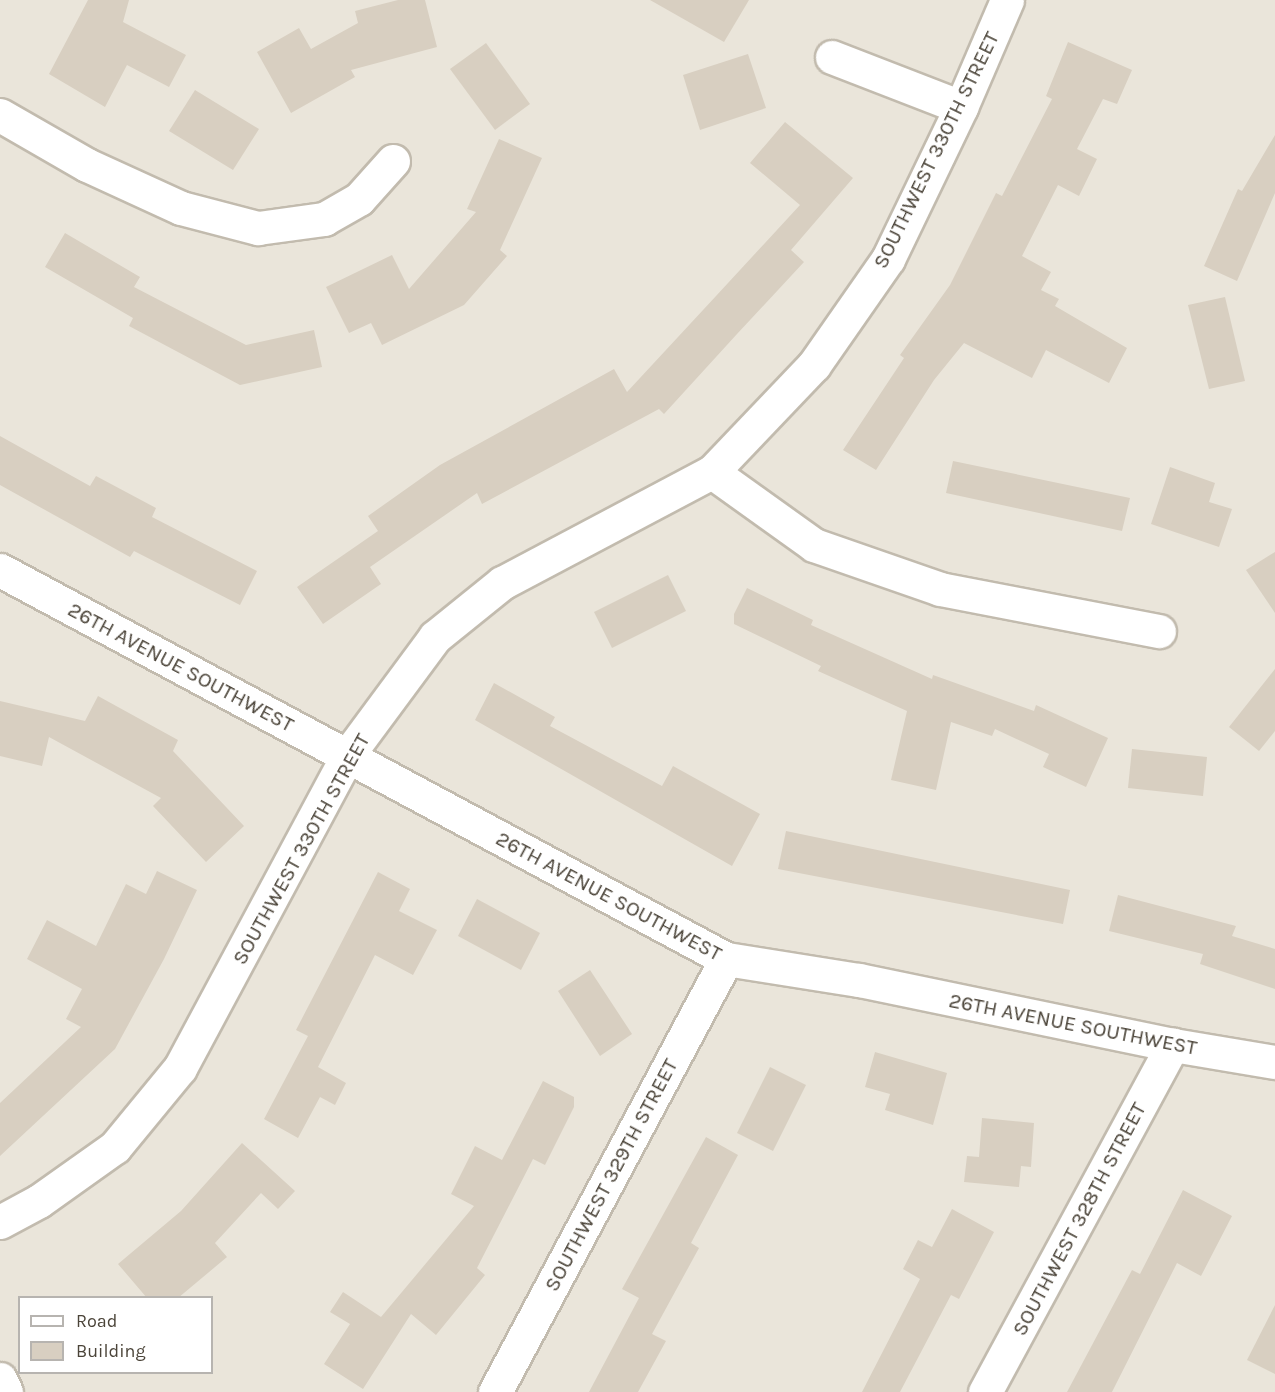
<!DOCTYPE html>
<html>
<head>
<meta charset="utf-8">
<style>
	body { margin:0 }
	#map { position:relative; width:1275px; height:1392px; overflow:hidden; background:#f6f3ec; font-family:Karla,sans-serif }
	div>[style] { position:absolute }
	.residential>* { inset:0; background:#eae5da }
	.building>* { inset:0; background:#d8cfc1 }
	.roads { filter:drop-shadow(2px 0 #c2bbae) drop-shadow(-2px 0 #c2bbae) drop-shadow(0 2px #c2bbae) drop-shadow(0 -2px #c2bbae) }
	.minor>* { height:33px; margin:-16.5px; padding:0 16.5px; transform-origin:16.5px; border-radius:16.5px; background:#fff }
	span { translate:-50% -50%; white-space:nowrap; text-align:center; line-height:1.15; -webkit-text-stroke:5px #fff; paint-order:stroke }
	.street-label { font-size:21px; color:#4b4439 }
	.legend { position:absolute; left:18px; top:1296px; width:195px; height:78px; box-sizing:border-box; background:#fff; border:2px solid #b7b4b0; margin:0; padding:8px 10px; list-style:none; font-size:18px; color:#4b4439 }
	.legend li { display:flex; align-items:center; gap:12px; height:30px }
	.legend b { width:30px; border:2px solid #b7b4b0 }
</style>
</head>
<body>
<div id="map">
	<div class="residential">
		<div style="clip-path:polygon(evenodd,0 0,1275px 0,1275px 1392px,0 1392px,0 0,20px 1298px,212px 1298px,212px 1372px,20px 1372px,20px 1298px)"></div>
	</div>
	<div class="building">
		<div style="clip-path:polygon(88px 0,129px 0,123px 22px,186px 55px,169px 87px,127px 65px,105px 107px,49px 74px)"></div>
		<div style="clip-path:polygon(398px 0,425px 0,437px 47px,351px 70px,355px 77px,291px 113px,257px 52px,299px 28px,311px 49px,358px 23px,355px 11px)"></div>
		<div style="clip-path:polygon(650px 0,749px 0,724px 42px)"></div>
		<div style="clip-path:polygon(1068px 42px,1132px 70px,1117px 104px,1103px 99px,1077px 149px,1097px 159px,1079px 196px,1058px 185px,1022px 256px,1051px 272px,1041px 290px,1059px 299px,1055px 306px,1127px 348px,1109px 383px,1046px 350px,1032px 378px,964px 343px,934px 380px,876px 470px,843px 450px,904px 358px,900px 355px,950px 285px,996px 193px,1002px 196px,1052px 99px,1046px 96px)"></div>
		<div style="clip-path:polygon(486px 43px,530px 104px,495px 130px,450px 69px)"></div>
		<div style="clip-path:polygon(748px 54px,766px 108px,700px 130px,683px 75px)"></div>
		<div style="clip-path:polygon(195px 90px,259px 129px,233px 170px,169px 131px)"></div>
		<div style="clip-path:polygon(785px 122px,853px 178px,791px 250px,804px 262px,737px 334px,664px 414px,659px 409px,482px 504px,477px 493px,370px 567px,381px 584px,323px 624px,297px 587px,378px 531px,368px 516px,440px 465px,614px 369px,627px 392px,716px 296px,800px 205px,750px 163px)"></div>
		<div style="clip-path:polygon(1275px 135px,1275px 193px,1237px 281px,1204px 266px,1238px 189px,1242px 191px)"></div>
		<div style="clip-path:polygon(499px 139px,542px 158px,500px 250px,507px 256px,464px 305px,382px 345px,371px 323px,349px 333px,326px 287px,392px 255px,409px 289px,476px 212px,467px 209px)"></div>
		<div style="clip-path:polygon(65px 233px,140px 277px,134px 287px,246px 345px,314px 330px,322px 367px,240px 385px,129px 326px,133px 318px,45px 267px)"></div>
		<div style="clip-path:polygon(1225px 297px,1245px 381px,1209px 389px,1188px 305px)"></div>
		<div style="clip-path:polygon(0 436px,90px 486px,96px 476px,156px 508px,152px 517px,257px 571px,240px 605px,134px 551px,130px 557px,0 485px)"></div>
		<div style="clip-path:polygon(953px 461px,1130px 498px,1122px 531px,946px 493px)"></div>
		<div style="clip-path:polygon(1170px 467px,1215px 483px,1209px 502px,1232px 509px,1219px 547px,1151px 524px)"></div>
		<div style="clip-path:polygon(1275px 552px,1275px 613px,1246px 570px)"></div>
		<div style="clip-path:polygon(668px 575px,686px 611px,612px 648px,594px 612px)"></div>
		<div style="clip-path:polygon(747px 588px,813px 620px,811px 625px,932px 679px,933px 675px,1034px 711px,1036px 705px,1108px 738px,1086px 787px,1043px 767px,1049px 754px,995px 729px,992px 736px,951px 722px,936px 790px,891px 780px,907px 711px,818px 671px,821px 666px,734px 624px,734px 614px)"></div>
		<div style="clip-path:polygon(1275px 669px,1275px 731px,1259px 751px,1229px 727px)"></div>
		<div style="clip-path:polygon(494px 683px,555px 717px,550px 726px,662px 786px,673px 766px,760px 814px,732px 866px,475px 720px)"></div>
		<div style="clip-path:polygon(98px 696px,178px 740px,173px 751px,244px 826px,206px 862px,153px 806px,161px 798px,49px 737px,42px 766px,0 756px,0 701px,85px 721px)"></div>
		<div style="clip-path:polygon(1132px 749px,1207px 757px,1203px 796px,1128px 788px)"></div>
		<div style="clip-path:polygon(786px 831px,1070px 890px,1063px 924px,778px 869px)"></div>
		<div style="clip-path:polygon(157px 871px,197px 890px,164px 959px,115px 1049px,0 1156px,0 1103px,81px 1027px,66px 1019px,82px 989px,27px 959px,47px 920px,96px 946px,126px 884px,146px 894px)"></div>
		<div style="clip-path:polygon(378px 872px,410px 889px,399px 911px,437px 930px,413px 975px,375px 955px,318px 1067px,346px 1083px,335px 1105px,320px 1097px,298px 1138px,264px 1119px,308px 1036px,296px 1030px)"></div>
		<div style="clip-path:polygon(1118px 895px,1236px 926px,1232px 936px,1275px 949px,1275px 989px,1200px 964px,1203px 954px,1109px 931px)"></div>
		<div style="clip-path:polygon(477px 899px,540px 933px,521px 970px,458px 936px)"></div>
		<div style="clip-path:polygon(590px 970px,632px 1034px,600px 1056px,558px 991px)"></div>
		<div style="clip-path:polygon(875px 1052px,947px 1073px,933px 1125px,885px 1110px,890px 1094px,865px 1087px)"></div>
		<div style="clip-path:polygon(770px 1067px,806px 1085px,773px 1151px,737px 1133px)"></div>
		<div style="clip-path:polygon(543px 1081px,574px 1097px,574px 1107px,545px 1165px,533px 1159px,477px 1268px,485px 1275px,436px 1335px,411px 1314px,363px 1389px,324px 1364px,350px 1324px,330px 1312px,343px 1292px,381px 1317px,474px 1206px,451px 1194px,475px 1146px,502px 1160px)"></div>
		<div style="clip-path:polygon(982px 1118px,1034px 1123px,1031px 1167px,1021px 1166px,1019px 1187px,964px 1182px,967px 1156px,979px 1157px)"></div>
		<div style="clip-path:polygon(706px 1137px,738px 1155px,691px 1243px,699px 1248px,652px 1334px,666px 1341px,638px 1392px,589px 1392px,639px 1298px,622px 1289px)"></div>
		<div style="clip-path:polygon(242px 1143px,295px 1191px,278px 1209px,261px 1193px,215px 1243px,227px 1257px,178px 1298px,147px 1298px,118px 1264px,181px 1211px)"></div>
		<div style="clip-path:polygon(1183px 1190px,1232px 1216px,1201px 1276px,1177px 1263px,1112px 1392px,1067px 1392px,1132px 1270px,1140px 1274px)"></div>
		<div style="clip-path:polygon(952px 1209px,994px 1232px,959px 1299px,951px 1295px,900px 1392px,862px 1392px,920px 1279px,903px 1269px,918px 1240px,932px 1247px)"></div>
		<div style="clip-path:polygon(1275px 1305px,1275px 1374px,1247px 1360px)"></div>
	</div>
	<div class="roads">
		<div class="minor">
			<div style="left:832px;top:57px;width:138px;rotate:21.2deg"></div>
			<div style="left:0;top:115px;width:100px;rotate:29.9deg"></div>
			<div style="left:87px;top:165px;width:103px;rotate:24.6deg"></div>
			<div style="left:181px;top:208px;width:80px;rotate:14.6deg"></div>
			<div style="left:258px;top:228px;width:67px;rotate:-7.8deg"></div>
			<div style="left:324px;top:219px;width:40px;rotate:-29.7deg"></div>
			<div style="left:359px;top:199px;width:51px;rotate:-48.2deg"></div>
			<div style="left:712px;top:472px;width:125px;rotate:35.6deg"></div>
			<div style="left:814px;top:545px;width:133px;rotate:19.2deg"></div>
			<div style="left:940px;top:589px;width:223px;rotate:10.9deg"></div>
			<div style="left:0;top:570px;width:824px;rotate:28.18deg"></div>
			<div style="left:726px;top:959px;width:135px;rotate:9deg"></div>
			<div style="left:859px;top:980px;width:321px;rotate:11.7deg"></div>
			<div style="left:1173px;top:1045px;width:103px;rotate:9.5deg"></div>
			<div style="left:0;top:1222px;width:44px;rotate:-28.3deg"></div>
			<div style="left:39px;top:1201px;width:93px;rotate:-35.4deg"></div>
			<div style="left:115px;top:1147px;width:102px;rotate:-50.6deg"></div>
			<div style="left:180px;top:1068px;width:354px;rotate:-61.8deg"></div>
			<div style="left:347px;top:756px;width:148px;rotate:-53.5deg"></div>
			<div style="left:435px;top:637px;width:86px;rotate:-38.9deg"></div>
			<div style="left:502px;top:583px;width:238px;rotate:-27.9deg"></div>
			<div style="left:712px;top:472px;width:148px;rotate:-46.4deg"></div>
			<div style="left:814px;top:365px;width:129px;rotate:-55.1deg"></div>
			<div style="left:888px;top:259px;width:169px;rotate:-64.3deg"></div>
			<div style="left:961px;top:107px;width:116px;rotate:-66.7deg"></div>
			<div style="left:0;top:1379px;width:14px;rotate:65deg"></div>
			<div style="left:495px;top:1392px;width:491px;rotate:-61.9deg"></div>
			<div style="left:985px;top:1392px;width:395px;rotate:-61.6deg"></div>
		</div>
	</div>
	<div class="street-label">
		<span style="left:936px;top:150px;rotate:-64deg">SOUTHWEST 330TH STREET</span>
		<span style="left:181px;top:667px;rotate:28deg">26TH AVENUE SOUTHWEST</span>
		<span style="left:301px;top:849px;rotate:-61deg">SOUTHWEST 330TH STREET</span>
		<span style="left:609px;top:896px;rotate:28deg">26TH AVENUE SOUTHWEST</span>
		<span style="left:1073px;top:1024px;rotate:11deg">26TH AVENUE SOUTHWEST</span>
		<span style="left:611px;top:1175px;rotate:-62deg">SOUTHWEST 329TH STREET</span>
		<span style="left:1079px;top:1219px;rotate:-62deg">SOUTHWEST 328TH STREET</span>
	</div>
	<ul class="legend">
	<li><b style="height:8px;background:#fff"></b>Road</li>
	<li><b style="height:16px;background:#d8cfc1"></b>Building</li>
	</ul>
</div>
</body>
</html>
